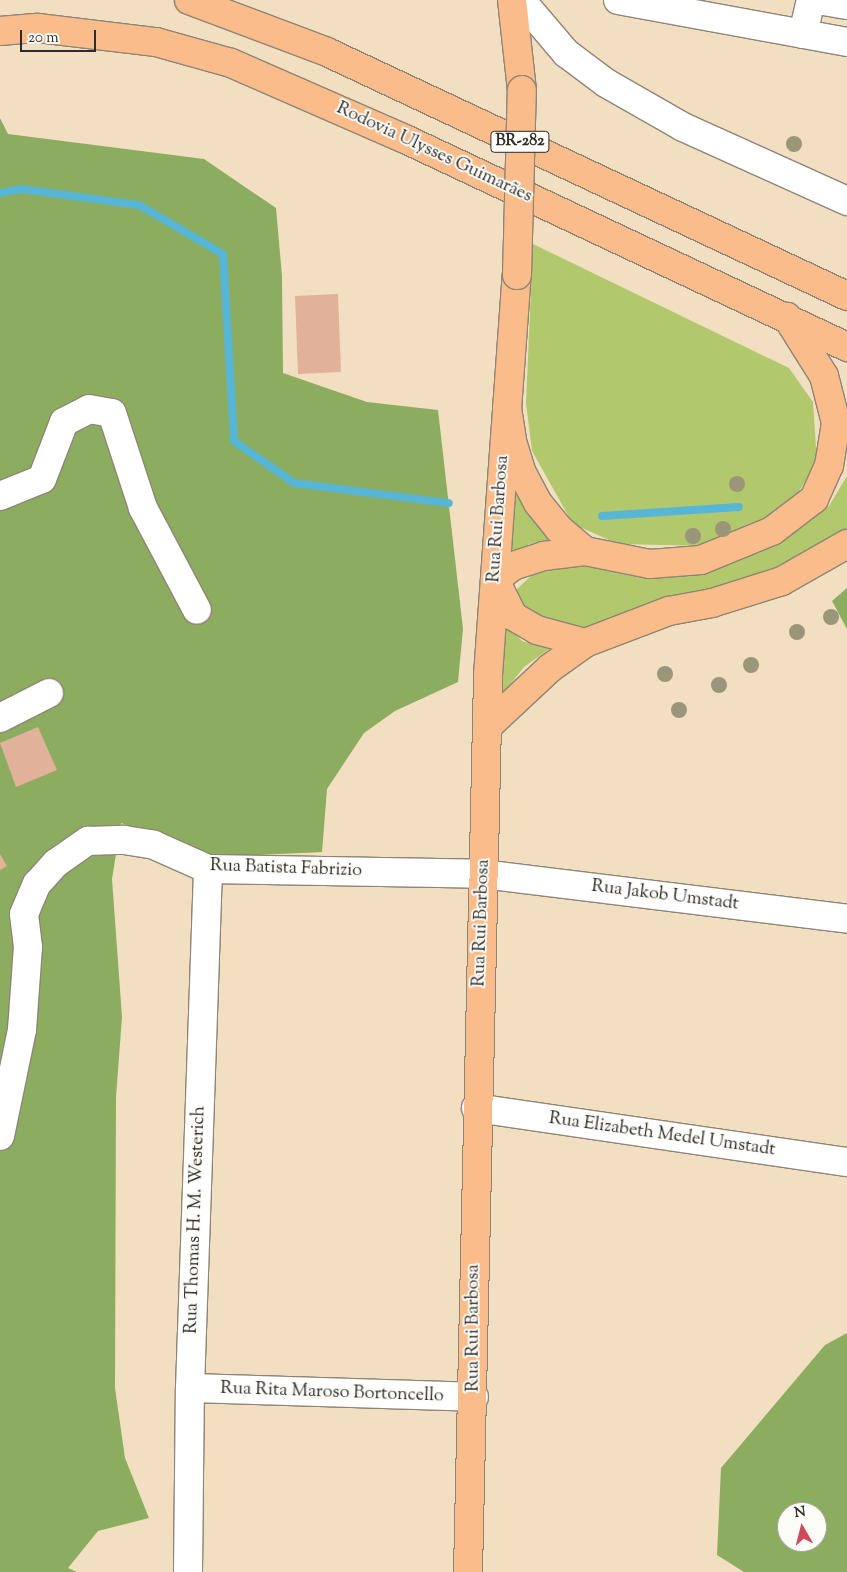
<!DOCTYPE html>
<html>
<head>
<meta charset="utf-8">
<style>
	body { margin:0 }
	#map { position:relative; width:847px; height:1572px; overflow:hidden; background:#f2dfc1; font-family:"Sorts Mill Goudy",serif }
	div>[style] { position:absolute }
	.green>* { inset:0; background:#b1c86c }
	.forest>* { inset:0; background:#8cac60 }
	.stream>* { height:8px; margin:-4px; padding:0 4px; transform-origin:4px; border-radius:4px; background:#57b5d5 }
	.building>* { inset:0; background:#e1b199 }
	.roads { filter:drop-shadow(1px 0 #8e8576) drop-shadow(-1px 0 #8e8576) drop-shadow(0 1px #8e8576) drop-shadow(0 -1px #8e8576) }
	.minor>* { height:28px; margin:-14px; padding:0 14px; transform-origin:14px; border-radius:14px; background:#fff }
	.major>* { height:28px; margin:-14px; padding:0 14px; transform-origin:14px; border-radius:14px; background:#f9bc8a }
	.highway>* { height:28px; margin:-14px; padding:0 14px; transform-origin:14px; border-radius:14px; background:#f9bc8a }
	.bridges { filter:drop-shadow(1px 0 #8e8576) drop-shadow(-1px 0 #8e8576) drop-shadow(0 1px #8e8576) drop-shadow(0 -1px #8e8576) }
	.major-bridge>* { height:28px; margin:-14px; padding:0 14px; transform-origin:14px; border-radius:14px; background:#f9bc8a }
	.trees>* { width:16px; height:16px; margin:-8px; border-radius:50%; background:#9b9679 }
	span { translate:-50% -50%; white-space:nowrap; text-align:center; line-height:1.15; -webkit-text-stroke:4px #fdfcf7; paint-order:stroke }
	.shield-label span { padding:1px 4px; background:#fdfcf7; border:1px solid; border-radius:4px; -webkit-text-stroke-width:0 }
	.shield-label { font-size:16px; color:#2b2b2b; font-weight:700 }
	.street-label { font-size:18px; color:#2b2b2b }
	.north { position:absolute; left:777px; top:1502px; width:50px; height:50px; box-sizing:border-box; background:#fdfcf7; border:1px solid #a9a8a5; border-radius:50%; rotate:352deg; font-size:14px; font-weight:700; line-height:20px; text-align:center; color:#2b2b2b }
	.north::after { content:''; display:block; margin:auto; width:18px; height:22px; background:#d1495b; clip-path:polygon(50% 0,100% 100%,50% 72%,0 100%) }
	.scale { position:absolute; left:20px; top:30px; width:76px; height:22px; box-sizing:border-box; border:2px solid #2b2b2b; border-top:0; padding-left:6px; font-size:15px; line-height:18px; white-space:nowrap; color:#2b2b2b; -webkit-text-stroke:4px #fdfcf7; paint-order:stroke }
</style>
</head>
<body>
<div id="map">
	<div class="green">
		<div style="clip-path:polygon(533px 244px,789px 368px,813px 402px,817px 463px,794px 499px,751px 528px,706px 546px,618px 544px,573px 524px,532px 451px,526px 403px)"></div>
		<div style="clip-path:polygon(847px 476px,847px 534px,817px 557px,593px 628px,562px 627px,525px 609px,515px 591px,532px 575px,562px 561px,759px 548px,829px 506px)"></div>
		<div style="clip-path:polygon(514px 481px,558px 541px,529px 544px,509px 561px)"></div>
		<div style="clip-path:polygon(504px 622px,522px 641px,549px 649px,524px 667px,497px 701px)"></div>
	</div>
	<div class="forest">
		<div style="clip-path:polygon(0 118px,8px 134px,204px 159px,276px 208px,282px 276px,283px 373px,367px 402px,438px 410px,463px 629px,458px 682px,395px 711px,364px 733px,327px 789px,322px 852px,215px 857px,121px 823px,112px 879px,122px 1017px,116px 1097px,115px 1388px,125px 1458px,149px 1518px,98px 1531px,68px 1568px,77px 1572px,0 1572px)"></div>
		<div style="clip-path:polygon(847px 588px,847px 629px,832px 601px)"></div>
		<div style="clip-path:polygon(evenodd,847px 1333px,847px 1572px,744px 1572px,717px 1555px,721px 1468px,825px 1345px,847px 1333px,787px 1512px,817px 1512px,817px 1542px,787px 1542px,787px 1512px)"></div>
	</div>
	<div class="stream">
		<div style="left:0;top:193px;width:21px;rotate:-11deg"></div>
		<div style="left:21px;top:189px;width:119px;rotate:7.7deg"></div>
		<div style="left:139px;top:205px;width:97px;rotate:30.3deg"></div>
		<div style="left:223px;top:254px;width:187px;rotate:86.6deg"></div>
		<div style="left:234px;top:441px;width:73px;rotate:35deg"></div>
		<div style="left:294px;top:483px;width:156px;rotate:7.4deg"></div>
		<div style="left:602px;top:516px;width:137px;rotate:-3.8deg"></div>
	</div>
	<div class="building">
		<div style="clip-path:polygon(338px 294px,341px 372px,298px 374px,295px 296px)"></div>
		<div style="clip-path:polygon(38px 727px,57px 770px,16px 787px,0 743px)"></div>
		<div style="clip-path:polygon(0 854px,7px 866px,0 870px)"></div>
	</div>
	<div class="roads">
		<div class="minor">
			<div style="left:521px;top:0;width:70px;rotate:49.7deg"></div>
			<div style="left:566px;top:53px;width:50px;rotate:36.9deg"></div>
			<div style="left:606px;top:83px;width:89px;rotate:29.7deg"></div>
			<div style="left:683px;top:127px;width:180px;rotate:24.3deg"></div>
			<div style="left:618px;top:0;width:233px;rotate:10.4deg"></div>
			<div style="left:818px;top:0;width:29px;rotate:10deg"></div>
			<div style="left:803px;top:34px;width:35px;rotate:-77deg"></div>
			<div style="left:0;top:496px;width:45px;rotate:-22deg"></div>
			<div style="left:42px;top:479px;width:61px;rotate:-68.9deg"></div>
			<div style="left:64px;top:422px;width:28px;rotate:-27deg"></div>
			<div style="left:89px;top:409px;width:23px;rotate:10deg"></div>
			<div style="left:112px;top:413px;width:100px;rotate:71.9deg"></div>
			<div style="left:143px;top:508px;width:115px;rotate:62.1deg"></div>
			<div style="left:0;top:718px;width:55px;rotate:-27deg"></div>
			<div style="left:476px;top:1108px;width:375px;rotate:8.3deg"></div>
			<div style="left:0;top:1136px;width:108px;rotate:-78.3deg"></div>
			<div style="left:22px;top:1030px;width:83px;rotate:-85.9deg"></div>
			<div style="left:28px;top:947px;width:33px;rotate:-97deg"></div>
			<div style="left:24px;top:914px;width:33px;rotate:-67deg"></div>
			<div style="left:37px;top:884px;width:28px;rotate:-48deg"></div>
			<div style="left:56px;top:863px;width:39px;rotate:-35deg"></div>
			<div style="left:88px;top:841px;width:36px;rotate:-2deg"></div>
			<div style="left:124px;top:840px;width:30px;rotate:9deg"></div>
			<div style="left:154px;top:845px;width:59px;rotate:24deg"></div>
			<div style="left:208px;top:869px;width:275px;rotate:1deg"></div>
			<div style="left:483px;top:874px;width:367px;rotate:7deg"></div>
			<div style="left:190px;top:1388px;width:284px;rotate:1.8deg"></div>
			<div style="left:188px;top:1572px;width:184px;rotate:-89.4deg"></div>
			<div style="left:190px;top:1388px;width:519px;rotate:-88.01deg"></div>
		</div>
		<div class="major">
			<div style="left:512px;top:0;width:91px;rotate:83.7deg"></div>
			<div style="left:468px;top:1572px;width:897px;rotate:-88.72deg"></div>
			<div style="left:488px;top:675px;width:401px;rotate:-85.9deg"></div>
		</div>
		<div class="highway">
			<div style="left:189px;top:0;width:147px;rotate:20.6deg"></div>
			<div style="left:327px;top:52px;width:574px;rotate:25.14deg"></div>
			<div style="left:0;top:31px;width:38px;rotate:-5deg"></div>
			<div style="left:38px;top:28px;width:119px;rotate:6.8deg"></div>
			<div style="left:156px;top:42px;width:78px;rotate:15.6deg"></div>
			<div style="left:231px;top:63px;width:188px;rotate:23.6deg"></div>
			<div style="left:403px;top:138px;width:491px;rotate:25.2deg"></div>
			<div style="left:507px;top:408px;width:33px;rotate:81deg"></div>
			<div style="left:512px;top:441px;width:34px;rotate:73deg"></div>
			<div style="left:522px;top:473px;width:34px;rotate:62deg"></div>
			<div style="left:538px;top:503px;width:33px;rotate:51deg"></div>
			<div style="left:559px;top:529px;width:34px;rotate:40deg"></div>
			<div style="left:585px;top:643px;width:50px;rotate:-164.8deg"></div>
			<div style="left:537px;top:630px;width:28px;rotate:-150deg"></div>
			<div style="left:513px;top:616px;width:40px;rotate:-116.6deg"></div>
			<div style="left:495px;top:580px;width:23px;rotate:-38deg"></div>
			<div style="left:513px;top:566px;width:33px;rotate:-18deg"></div>
			<div style="left:544px;top:556px;width:41px;rotate:-7deg"></div>
			<div style="left:585px;top:551px;width:66px;rotate:11.3deg"></div>
			<div style="left:650px;top:564px;width:51px;rotate:-4.5deg"></div>
			<div style="left:701px;top:560px;width:77px;rotate:-22.2deg"></div>
			<div style="left:772px;top:531px;width:53px;rotate:-37.3deg"></div>
			<div style="left:814px;top:499px;width:36px;rotate:-66deg"></div>
			<div style="left:829px;top:466px;width:44px;rotate:-80.8deg"></div>
			<div style="left:836px;top:423px;width:49px;rotate:-104.3deg"></div>
			<div style="left:824px;top:376px;width:70px;rotate:-122.1deg"></div>
			<div style="left:487px;top:727px;width:86px;rotate:-43.1deg"></div>
			<div style="left:550px;top:668px;width:43px;rotate:-35.5deg"></div>
			<div style="left:585px;top:643px;width:90px;rotate:-20.9deg"></div>
			<div style="left:669px;top:611px;width:44px;rotate:-10.5deg"></div>
			<div style="left:712px;top:603px;width:73px;rotate:-17.4deg"></div>
			<div style="left:782px;top:581px;width:75px;rotate:-29.6deg"></div>
		</div>
	</div>
	<div class="bridges">
		<div class="major-bridge">
			<div style="left:517px;top:275px;width:185px;rotate:-88.5deg"></div>
		</div>
	</div>
	<div class="trees">
		<div style="left:794px;top:144px"></div>
		<div style="left:737px;top:484px"></div>
		<div style="left:723px;top:529px"></div>
		<div style="left:693px;top:536px"></div>
		<div style="left:831px;top:617px"></div>
		<div style="left:797px;top:632px"></div>
		<div style="left:751px;top:665px"></div>
		<div style="left:665px;top:674px"></div>
		<div style="left:719px;top:685px"></div>
		<div style="left:679px;top:710px"></div>
	</div>
	<div class="shield-label">
		<span style="left:520px;top:142px">BR-282</span>
	</div>
	<div class="street-label">
		<span style="left:434px;top:153px;rotate:25deg">Rodovia Ulysses Guimarães</span>
		<span style="left:499px;top:519px;rotate:-86deg">Rua Rui Barbosa</span>
		<span style="left:286px;top:869px;rotate:2deg">Rua Batista Fabrizio</span>
		<span style="left:665px;top:896px;rotate:7deg">Rua Jakob Umstadt</span>
		<span style="left:482px;top:923px;rotate:-88deg">Rua Rui Barbosa</span>
		<span style="left:662px;top:1135px;rotate:8deg">Rua Elizabeth Medel Umstadt</span>
		<span style="left:196px;top:1220px;rotate:-88deg">Rua Thomas H. M. Westerich</span>
		<span style="left:474px;top:1328px;rotate:-90deg">Rua Rui Barbosa</span>
		<span style="left:332px;top:1393px;rotate:2deg">Rua Rita Maroso Bortoncello</span>
	</div>
	<div class="north">N</div>
	<div class="scale">20 m</div>
</div>
</body>
</html>
